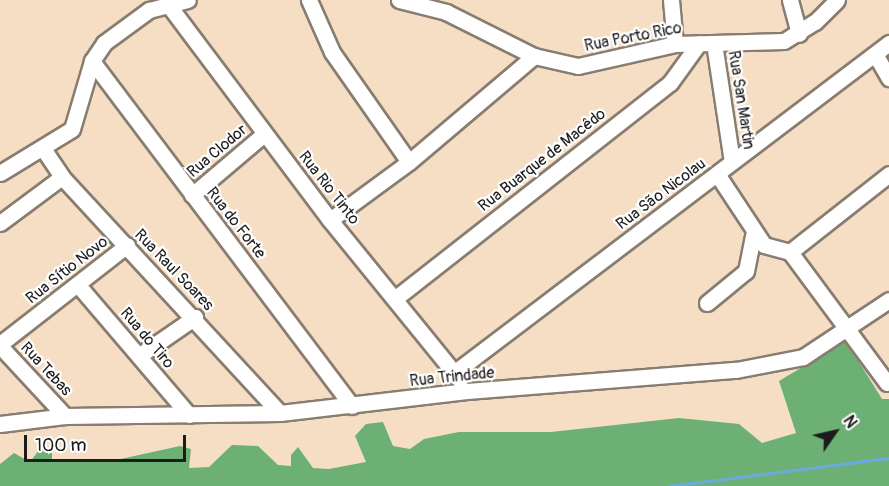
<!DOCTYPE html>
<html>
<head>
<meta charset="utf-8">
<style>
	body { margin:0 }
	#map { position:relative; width:889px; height:486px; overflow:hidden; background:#f5dec4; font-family:Pangolin,sans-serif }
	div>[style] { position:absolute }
	.forest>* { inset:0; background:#6cb074 }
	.stream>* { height:3px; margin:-1.5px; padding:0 1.5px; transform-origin:1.5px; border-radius:1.5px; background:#6aaadd }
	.roads { filter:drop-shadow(2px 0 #887d70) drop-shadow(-2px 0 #887d70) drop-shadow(0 2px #887d70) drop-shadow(0 -2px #887d70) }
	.minor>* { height:15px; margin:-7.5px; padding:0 7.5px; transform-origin:7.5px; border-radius:7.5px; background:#fff }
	span { translate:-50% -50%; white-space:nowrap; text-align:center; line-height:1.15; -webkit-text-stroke:4.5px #fff; paint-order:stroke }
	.street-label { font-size:16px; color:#1c1c1c }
	.north { position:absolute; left:805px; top:402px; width:60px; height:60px; -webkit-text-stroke:4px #fff; paint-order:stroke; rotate:56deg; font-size:16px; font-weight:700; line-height:24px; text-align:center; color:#1c1c1c }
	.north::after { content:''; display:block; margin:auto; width:21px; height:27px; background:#1c1c1c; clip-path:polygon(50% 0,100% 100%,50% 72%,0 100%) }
	.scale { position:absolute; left:24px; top:435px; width:162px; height:27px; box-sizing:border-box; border:3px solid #1c1c1c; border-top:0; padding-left:8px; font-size:18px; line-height:21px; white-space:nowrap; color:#1c1c1c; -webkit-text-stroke:4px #fff; paint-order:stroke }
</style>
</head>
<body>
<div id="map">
	<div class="forest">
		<div style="clip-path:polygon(846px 341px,882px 399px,889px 399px,889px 486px,0 486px,0 464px,14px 453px,30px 462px,42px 446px,52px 449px,52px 461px,107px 462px,180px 446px,191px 449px,189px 468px,209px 467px,232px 445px,258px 446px,278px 465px,291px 466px,291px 455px,298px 447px,313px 468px,329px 469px,366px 462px,355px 436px,366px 424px,383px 422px,393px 446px,410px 449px,424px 439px,459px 432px,551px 432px,679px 418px,739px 424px,762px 443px,796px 433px,779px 381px)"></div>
	</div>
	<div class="stream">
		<div style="left:669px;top:486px;width:222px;rotate:-7.3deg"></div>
	</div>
	<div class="roads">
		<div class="minor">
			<div style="left:309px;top:0;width:57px;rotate:66.1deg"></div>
			<div style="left:332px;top:52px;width:134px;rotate:55deg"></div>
			<div style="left:399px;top:0;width:49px;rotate:14.3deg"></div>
			<div style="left:446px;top:12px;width:98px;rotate:26.6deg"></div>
			<div style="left:534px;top:56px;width:45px;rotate:12.8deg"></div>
			<div style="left:578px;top:66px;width:99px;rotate:-12.8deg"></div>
			<div style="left:675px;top:44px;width:109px;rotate:-1.6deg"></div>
			<div style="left:784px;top:41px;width:36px;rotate:-32deg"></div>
			<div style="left:815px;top:22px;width:31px;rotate:-45deg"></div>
			<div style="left:671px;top:0;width:44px;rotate:84.8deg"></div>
			<div style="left:790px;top:0;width:35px;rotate:75deg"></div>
			<div style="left:167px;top:3px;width:271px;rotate:53.1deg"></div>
			<div style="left:330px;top:220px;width:206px;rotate:50.9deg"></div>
			<div style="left:714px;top:43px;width:120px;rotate:81.4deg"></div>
			<div style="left:875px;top:54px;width:28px;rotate:60deg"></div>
			<div style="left:92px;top:61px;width:432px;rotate:53deg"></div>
			<div style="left:44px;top:150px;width:32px;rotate:56deg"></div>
			<div style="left:62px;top:177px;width:321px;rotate:47.3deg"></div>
			<div style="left:0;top:173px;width:84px;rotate:-31.4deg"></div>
			<div style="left:72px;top:129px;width:71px;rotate:-73.6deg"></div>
			<div style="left:92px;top:61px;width:22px;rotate:-56deg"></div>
			<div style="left:104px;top:43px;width:56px;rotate:-36.3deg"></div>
			<div style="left:149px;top:10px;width:40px;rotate:-14.4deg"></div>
			<div style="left:717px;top:174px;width:85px;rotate:56.5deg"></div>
			<div style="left:764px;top:245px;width:27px;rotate:15deg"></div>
			<div style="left:790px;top:252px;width:163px;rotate:53.5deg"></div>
			<div style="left:192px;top:195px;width:94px;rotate:-40.3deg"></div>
			<div style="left:330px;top:220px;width:98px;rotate:-36.3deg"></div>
			<div style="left:409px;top:162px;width:164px;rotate:-40.3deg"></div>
			<div style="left:0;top:223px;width:77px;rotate:-36.6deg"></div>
			<div style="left:790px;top:252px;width:126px;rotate:-38.2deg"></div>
			<div style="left:78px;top:285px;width:171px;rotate:49.5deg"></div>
			<div style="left:397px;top:297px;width:347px;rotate:-38.1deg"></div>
			<div style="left:670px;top:83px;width:49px;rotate:-54.1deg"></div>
			<div style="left:707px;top:303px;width:50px;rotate:-39.4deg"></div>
			<div style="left:746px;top:271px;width:41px;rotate:-78.7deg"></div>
			<div style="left:0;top:344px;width:161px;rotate:-37.9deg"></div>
			<div style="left:0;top:346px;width:96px;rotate:47.1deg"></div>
			<div style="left:140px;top:355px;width:67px;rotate:-34.6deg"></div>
			<div style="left:455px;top:372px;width:545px;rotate:-37.16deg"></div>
			<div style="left:0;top:424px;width:65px;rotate:-7deg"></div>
			<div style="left:65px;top:416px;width:215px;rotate:-0.8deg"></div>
			<div style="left:280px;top:413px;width:188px;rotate:-6.7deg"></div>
			<div style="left:467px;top:391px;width:270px;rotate:-4.5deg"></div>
			<div style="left:736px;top:370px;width:68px;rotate:-11deg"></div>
			<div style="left:803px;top:357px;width:103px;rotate:-33.5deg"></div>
		</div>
	</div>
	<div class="street-label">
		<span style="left:633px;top:37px;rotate:-11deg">Rua Porto Rico</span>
		<span style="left:741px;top:100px;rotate:81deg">Rua San Martin</span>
		<span style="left:217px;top:151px;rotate:-40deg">Rua Clodor</span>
		<span style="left:542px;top:160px;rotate:-38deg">Rua Buarque de Macêdo</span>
		<span style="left:329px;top:188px;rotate:52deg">Rua Rio Tinto</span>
		<span style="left:661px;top:194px;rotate:-37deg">Rua São Nicolau</span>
		<span style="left:236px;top:223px;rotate:52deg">Rua do Forte</span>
		<span style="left:67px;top:270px;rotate:-38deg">Rua Sítio Novo</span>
		<span style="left:174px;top:270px;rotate:46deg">Rua Raul Soares</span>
		<span style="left:147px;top:338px;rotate:50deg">Rua do Tiro</span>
		<span style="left:46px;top:369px;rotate:47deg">Rua Tebas</span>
		<span style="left:452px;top:377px;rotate:-6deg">Rua Trindade</span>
	</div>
	<div class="north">N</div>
	<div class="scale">100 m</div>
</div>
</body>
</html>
